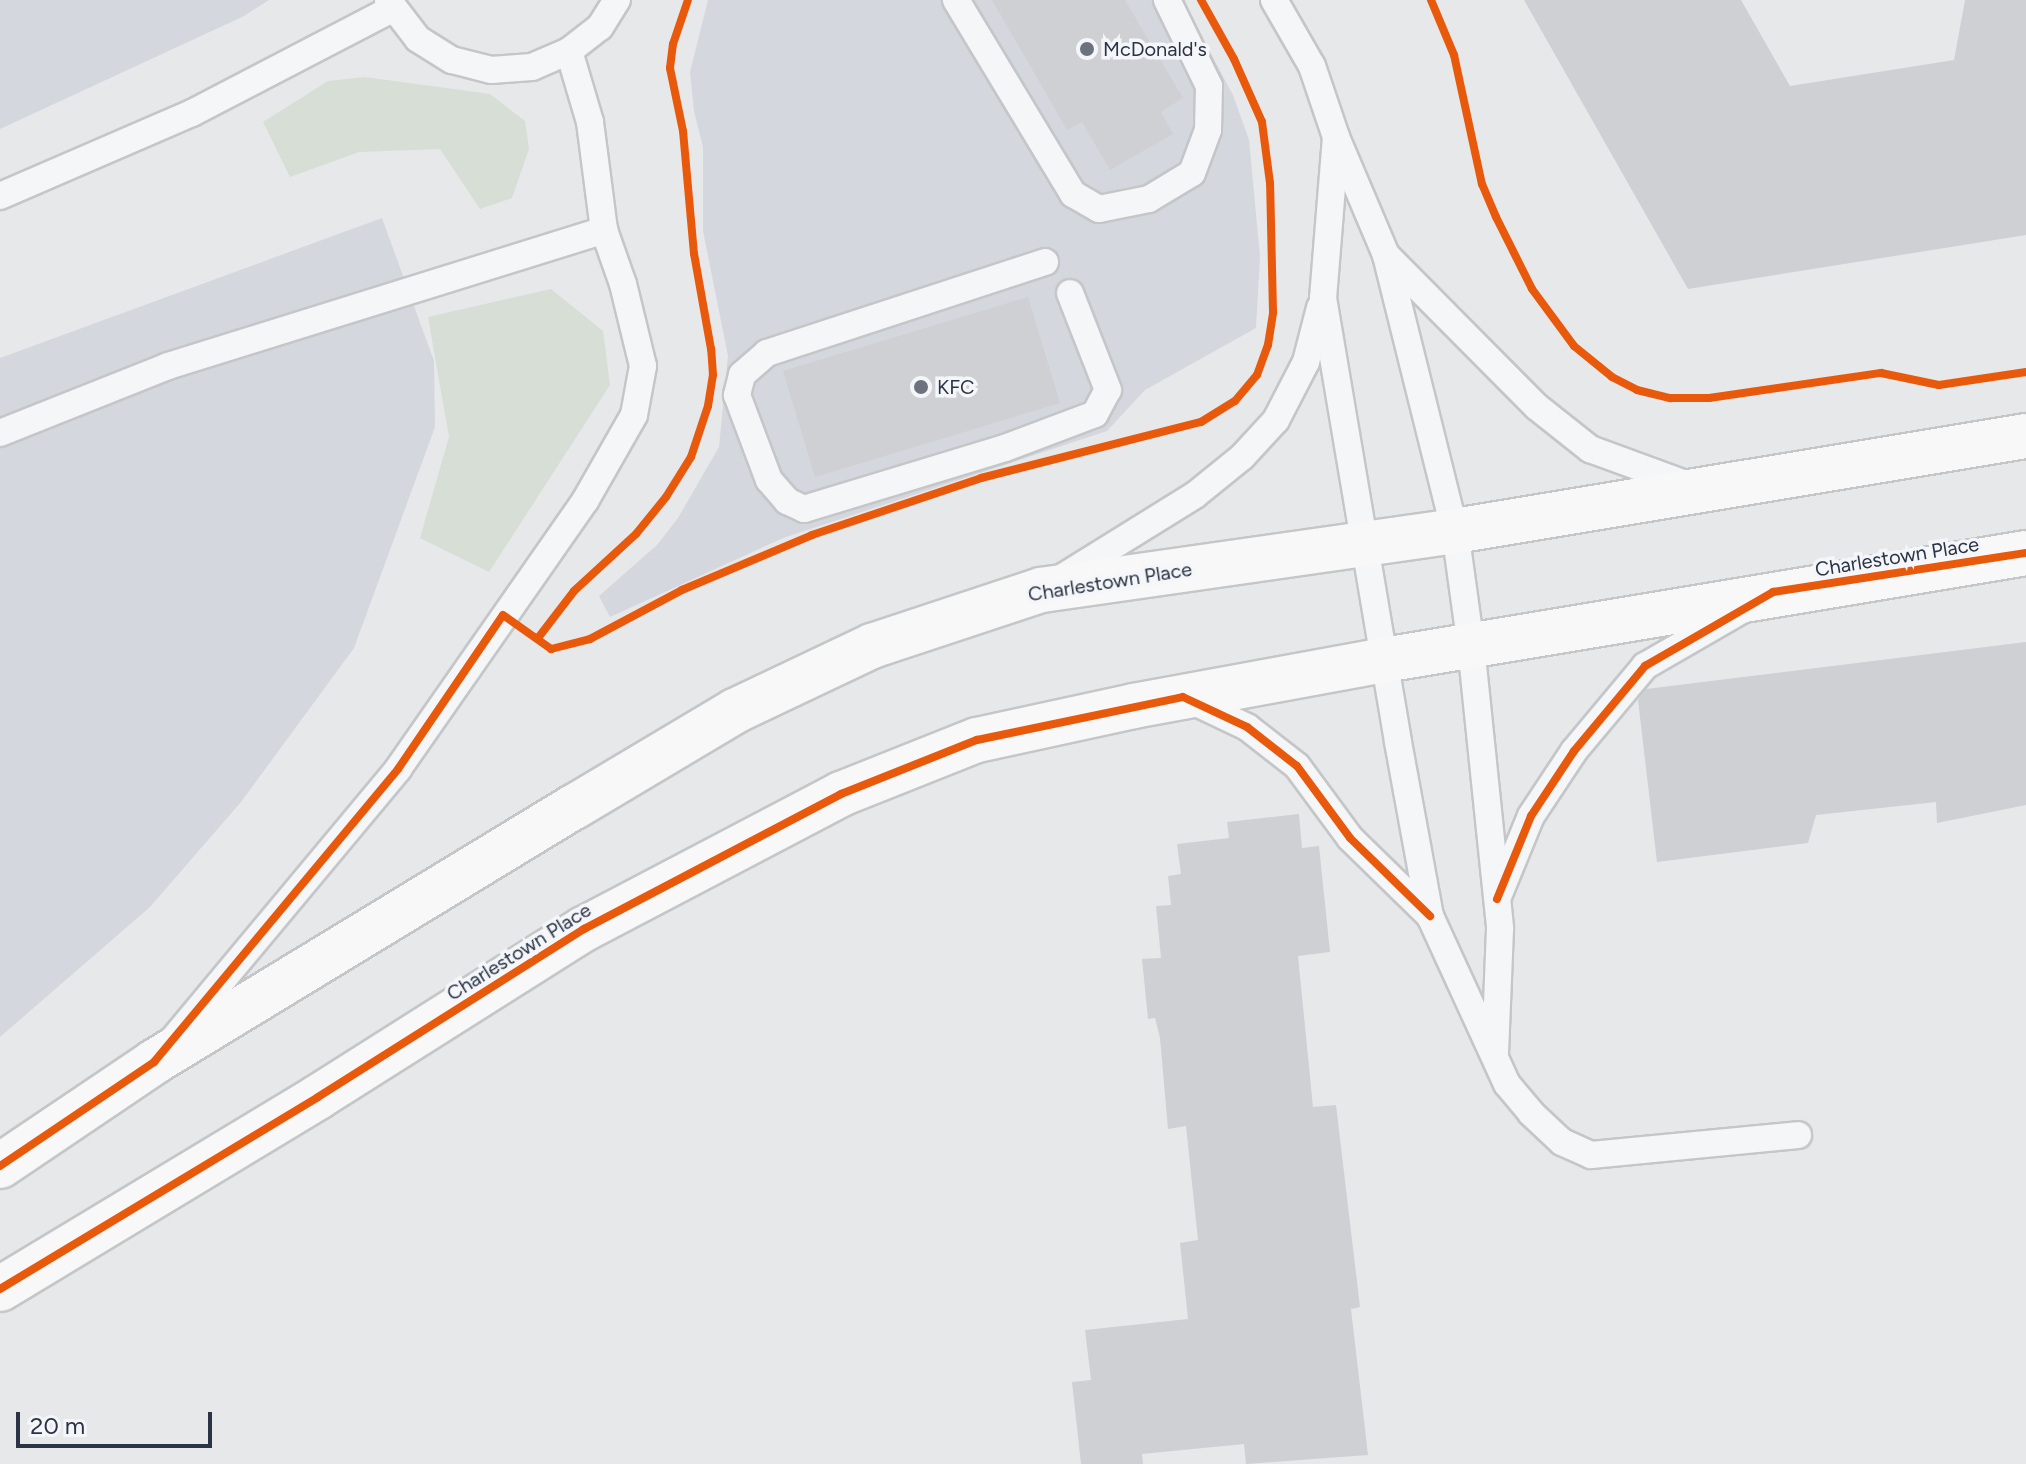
<!DOCTYPE html>
<html>
<head>
<meta charset="utf-8">
<style>
	body { margin:0 }
	#map { position:relative; width:2026px; height:1464px; overflow:hidden; background:#e6e8ea; font-family:Figtree,sans-serif }
	div>[style] { position:absolute }
	.built>* { inset:0; background:#d4d7dd }
	.green>* { inset:0; background:#d6ded6 }
	.building>* { inset:0; background:#ced0d3 }
	.roads { filter:drop-shadow(2px 0 #c4c6c8) drop-shadow(-2px 0 #c4c6c8) drop-shadow(0 2px #c4c6c8) drop-shadow(0 -2px #c4c6c8) }
	.lane>* { height:26px; margin:-13px; padding:0 13px; transform-origin:13px; border-radius:13px; background:#f5f6f7 }
	.secondary>* { height:44px; margin:-22px; padding:0 22px; transform-origin:22px; border-radius:22px; background:#f8f8f8 }
	.cycleway>* { height:8px; margin:-4px; padding:0 4px; transform-origin:4px; border-radius:4px; background:#e8590c }
	.dots>* { width:22px; height:22px; translate:-50% -50%; box-sizing:border-box; border:4px solid #f4f6f9; border-radius:50% }
	span { translate:-50% -50%; white-space:nowrap; text-align:center; line-height:1.15; -webkit-text-stroke:7px #f4f6f9; paint-order:stroke }
	.poi-label { font-size:20px; color:#2b3445 }
	.left { translate:0 -50%; text-align:left }
	.street-label { font-size:20px; color:#2b3445 }
	.scale { position:absolute; left:16px; top:1412px; width:196px; height:36px; box-sizing:border-box; border:4px solid #2b3445; border-top:0; padding-left:10px; font-size:24px; line-height:28px; white-space:nowrap; color:#2b3445; -webkit-text-stroke:6px #f4f6f9; paint-order:stroke }
</style>
</head>
<body>
<div id="map">
	<div class="built">
		<div style="clip-path:polygon(0 0,269px 0,242px 17px,0 129px)"></div>
		<div style="clip-path:polygon(708px 0,1182px 0,1233px 95px,1249px 140px,1260px 256px,1256px 328px,1145px 390px,1107px 431px,783px 538px,610px 617px,599px 596px,657px 545px,678px 518px,719px 447px,728px 356px,703px 231px,703px 147px,694px 111px,690px 72px)"></div>
		<div style="clip-path:polygon(382px 218px,434px 361px,435px 427px,354px 648px,241px 802px,150px 907px,0 1037px,0 358px)"></div>
	</div>
	<div class="green">
		<div style="clip-path:polygon(365px 77px,490px 94px,525px 121px,529px 149px,512px 198px,480px 209px,440px 149px,359px 152px,290px 177px,263px 122px,328px 81px)"></div>
		<div style="clip-path:polygon(551px 289px,603px 331px,610px 385px,489px 572px,420px 538px,449px 437px,428px 317px)"></div>
	</div>
	<div class="building">
		<div style="clip-path:polygon(992px 0,1125px 0,1183px 98px,1161px 112px,1173px 134px,1110px 170px,1082px 122px,1067px 130px)"></div>
		<div style="clip-path:polygon(1524px 0,1741px 0,1790px 86px,1954px 60px,1965px 0,2026px 0,2026px 235px,1688px 289px)"></div>
		<div style="clip-path:polygon(1028px 297px,1060px 403px,815px 477px,783px 371px)"></div>
		<div style="clip-path:polygon(2026px 642px,2026px 805px,1937px 823px,1936px 802px,1816px 815px,1808px 843px,1657px 862px,1638px 700px,1646px 689px)"></div>
		<div style="clip-path:polygon(1299px 814px,1302px 848px,1319px 846px,1330px 952px,1298px 956px,1313px 1107px,1336px 1105px,1360px 1307px,1351px 1309px,1368px 1455px,1246px 1464px,1244px 1444px,1142px 1454px,1143px 1464px,1081px 1464px,1072px 1382px,1091px 1380px,1085px 1330px,1188px 1319px,1180px 1243px,1198px 1240px,1186px 1126px,1168px 1129px,1160px 1038px,1155px 1018px,1148px 1019px,1142px 959px,1161px 958px,1156px 906px,1171px 905px,1168px 876px,1181px 874px,1177px 844px,1229px 838px,1227px 822px)"></div>
	</div>
	<div class="roads">
		<div class="lane">
			<div style="left:388px;top:0;width:49px;rotate:52.4deg"></div>
			<div style="left:418px;top:39px;width:40px;rotate:32deg"></div>
			<div style="left:452px;top:60px;width:40px;rotate:14.4deg"></div>
			<div style="left:491px;top:70px;width:41px;rotate:-4.2deg"></div>
			<div style="left:532px;top:67px;width:40px;rotate:-23.4deg"></div>
			<div style="left:569px;top:51px;width:39px;rotate:-38deg"></div>
			<div style="left:600px;top:27px;width:32px;rotate:-58deg"></div>
			<div style="left:956px;top:0;width:227px;rotate:58.9deg"></div>
			<div style="left:1073px;top:194px;width:30px;rotate:30deg"></div>
			<div style="left:1099px;top:209px;width:51px;rotate:-11.3deg"></div>
			<div style="left:1149px;top:199px;width:50px;rotate:-31.2deg"></div>
			<div style="left:1192px;top:173px;width:46px;rotate:-69.6deg"></div>
			<div style="left:1208px;top:130px;width:44px;rotate:-88.7deg"></div>
			<div style="left:1209px;top:86px;width:96px;rotate:-116deg"></div>
			<div style="left:1274px;top:0;width:76px;rotate:60.1deg"></div>
			<div style="left:1312px;top:66px;width:75px;rotate:71.3deg"></div>
			<div style="left:1336px;top:137px;width:128px;rotate:67deg"></div>
			<div style="left:1386px;top:255px;width:284px;rotate:76deg"></div>
			<div style="left:1455px;top:531px;width:116px;rotate:82.1deg"></div>
			<div style="left:1471px;top:646px;width:284px;rotate:84.1deg"></div>
			<div style="left:1500px;top:929px;width:124px;rotate:92.3deg"></div>
			<div style="left:1336px;top:137px;width:162px;rotate:94.6deg"></div>
			<div style="left:1323px;top:298px;width:450px;rotate:80.4deg"></div>
			<div style="left:1398px;top:742px;width:177px;rotate:79.6deg"></div>
			<div style="left:1430px;top:916px;width:185px;rotate:65.4deg"></div>
			<div style="left:1507px;top:1084px;width:38px;rotate:50deg"></div>
			<div style="left:1531px;top:1113px;width:42px;rotate:43.1deg"></div>
			<div style="left:1562px;top:1142px;width:32px;rotate:24deg"></div>
			<div style="left:1591px;top:1155px;width:208px;rotate:-5.5deg"></div>
			<div style="left:0;top:196px;width:209px;rotate:-23.4deg"></div>
			<div style="left:192px;top:113px;width:225px;rotate:-27.5deg"></div>
			<div style="left:1386px;top:255px;width:214px;rotate:45.2deg"></div>
			<div style="left:1537px;top:407px;width:68px;rotate:38.4deg"></div>
			<div style="left:1590px;top:449px;width:111px;rotate:20.1deg"></div>
			<div style="left:1045px;top:262px;width:293px;rotate:161.9deg"></div>
			<div style="left:767px;top:353px;width:33px;rotate:139deg"></div>
			<div style="left:742px;top:375px;width:21px;rotate:104deg"></div>
			<div style="left:737px;top:395px;width:91px;rotate:69.4deg"></div>
			<div style="left:769px;top:480px;width:28px;rotate:49deg"></div>
			<div style="left:787px;top:501px;width:19px;rotate:25deg"></div>
			<div style="left:804px;top:509px;width:210px;rotate:-16.9deg"></div>
			<div style="left:1005px;top:448px;width:96px;rotate:-20.7deg"></div>
			<div style="left:1095px;top:414px;width:27px;rotate:-62deg"></div>
			<div style="left:1108px;top:390px;width:104px;rotate:-111.4deg"></div>
			<div style="left:0;top:433px;width:181px;rotate:-21.7deg"></div>
			<div style="left:168px;top:366px;width:457px;rotate:-17.3deg"></div>
			<div style="left:1058px;top:580px;width:161px;rotate:-31.8deg"></div>
			<div style="left:1195px;top:495px;width:60px;rotate:-39deg"></div>
			<div style="left:1242px;top:457px;width:50px;rotate:-47.4deg"></div>
			<div style="left:1276px;top:420px;width:65px;rotate:-62.7deg"></div>
			<div style="left:1306px;top:362px;width:56px;rotate:-75.5deg"></div>
			<div style="left:1186px;top:698px;width:68px;rotate:25.4deg"></div>
			<div style="left:1247px;top:727px;width:63px;rotate:38deg"></div>
			<div style="left:1297px;top:766px;width:89px;rotate:53.6deg"></div>
			<div style="left:1350px;top:838px;width:112px;rotate:44.3deg"></div>
			<div style="left:1499px;top:894px;width:84px;rotate:-67.7deg"></div>
			<div style="left:1531px;top:816px;width:78px;rotate:-56.5deg"></div>
			<div style="left:1574px;top:751px;width:111px;rotate:-50.1deg"></div>
			<div style="left:1645px;top:666px;width:112px;rotate:-30deg"></div>
			<div style="left:175px;top:1037px;width:349px;rotate:-50.2deg"></div>
			<div style="left:398px;top:769px;width:327px;rotate:-55.1deg"></div>
			<div style="left:585px;top:501px;width:99px;rotate:-60.3deg"></div>
			<div style="left:634px;top:415px;width:50px;rotate:-79.6deg"></div>
			<div style="left:643px;top:366px;width:84px;rotate:-103.7deg"></div>
			<div style="left:623px;top:284px;width:57px;rotate:-109.4deg"></div>
			<div style="left:604px;top:230px;width:109px;rotate:-97.4deg"></div>
			<div style="left:590px;top:122px;width:74px;rotate:-106.5deg"></div>
		</div>
		<div class="secondary">
			<div style="left:0;top:1166px;width:186px;rotate:-34deg"></div>
			<div style="left:154px;top:1062px;width:491px;rotate:-31.3deg"></div>
			<div style="left:574px;top:807px;width:187px;rotate:-30.8deg"></div>
			<div style="left:735px;top:711px;width:152px;rotate:-25.4deg"></div>
			<div style="left:872px;top:646px;width:178px;rotate:-18.3deg"></div>
			<div style="left:1041px;top:590px;width:418px;rotate:-8.1deg"></div>
			<div style="left:1455px;top:531px;width:579px;rotate:-9.45deg"></div>
			<div style="left:0;top:1289px;width:371px;rotate:-31.1deg"></div>
			<div style="left:318px;top:1097px;width:315px;rotate:-32.3deg"></div>
			<div style="left:584px;top:929px;width:290px;rotate:-27.7deg"></div>
			<div style="left:841px;top:794px;width:146px;rotate:-21.7deg"></div>
			<div style="left:977px;top:740px;width:161px;rotate:-12.2deg"></div>
			<div style="left:1134px;top:706px;width:254px;rotate:-10.4deg"></div>
			<div style="left:1384px;top:660px;width:651px;rotate:-9.46deg"></div>
		</div>
	</div>
	<div class="cycleway">
		<div style="left:1431px;top:0;width:60px;rotate:67.3deg"></div>
		<div style="left:1454px;top:55px;width:132px;rotate:77.8deg"></div>
		<div style="left:1482px;top:184px;width:36px;rotate:67deg"></div>
		<div style="left:1496px;top:217px;width:80px;rotate:63.4deg"></div>
		<div style="left:1532px;top:289px;width:71px;rotate:53.6deg"></div>
		<div style="left:1574px;top:346px;width:49px;rotate:39.2deg"></div>
		<div style="left:1612px;top:377px;width:28px;rotate:27deg"></div>
		<div style="left:1637px;top:390px;width:34px;rotate:14deg"></div>
		<div style="left:1670px;top:398px;width:39px"></div>
		<div style="left:1709px;top:398px;width:174px;rotate:-8.3deg"></div>
		<div style="left:1881px;top:373px;width:59px;rotate:11.7deg"></div>
		<div style="left:1939px;top:385px;width:88px;rotate:-8.5deg"></div>
		<div style="left:538px;top:638px;width:59px;rotate:-52.5deg"></div>
		<div style="left:574px;top:591px;width:84px;rotate:-42.6deg"></div>
		<div style="left:636px;top:534px;width:48px;rotate:-51deg"></div>
		<div style="left:666px;top:497px;width:47px;rotate:-58deg"></div>
		<div style="left:691px;top:457px;width:54px;rotate:-71.6deg"></div>
		<div style="left:708px;top:406px;width:31px;rotate:-81deg"></div>
		<div style="left:713px;top:375px;width:26px;rotate:-94deg"></div>
		<div style="left:711px;top:349px;width:97px;rotate:-100.1deg"></div>
		<div style="left:694px;top:254px;width:123px;rotate:-95.1deg"></div>
		<div style="left:683px;top:131px;width:64px;rotate:-101.7deg"></div>
		<div style="left:670px;top:68px;width:24px;rotate:-83deg"></div>
		<div style="left:673px;top:44px;width:46px;rotate:-71.2deg"></div>
		<div style="left:1497px;top:899px;width:90px;rotate:-67.7deg"></div>
		<div style="left:1531px;top:816px;width:78px;rotate:-56.5deg"></div>
		<div style="left:1574px;top:751px;width:111px;rotate:-50.1deg"></div>
		<div style="left:1645px;top:666px;width:148px;rotate:-30deg"></div>
		<div style="left:1773px;top:592px;width:256px;rotate:-8.8deg"></div>
		<div style="left:0;top:1166px;width:186px;rotate:-34deg"></div>
		<div style="left:154px;top:1062px;width:381px;rotate:-50.2deg"></div>
		<div style="left:398px;top:769px;width:186px;rotate:-55.7deg"></div>
		<div style="left:503px;top:615px;width:59px;rotate:35.3deg"></div>
		<div style="left:551px;top:649px;width:40px;rotate:-14.4deg"></div>
		<div style="left:590px;top:639px;width:104px;rotate:-28deg"></div>
		<div style="left:682px;top:590px;width:141px;rotate:-22.9deg"></div>
		<div style="left:812px;top:535px;width:178px;rotate:-18.6deg"></div>
		<div style="left:981px;top:478px;width:227px;rotate:-14.3deg"></div>
		<div style="left:1201px;top:422px;width:40px;rotate:-32deg"></div>
		<div style="left:1235px;top:401px;width:34px;rotate:-50deg"></div>
		<div style="left:1257px;top:375px;width:32px;rotate:-70deg"></div>
		<div style="left:1268px;top:345px;width:33px;rotate:-81deg"></div>
		<div style="left:1273px;top:312px;width:129px;rotate:-91.3deg"></div>
		<div style="left:1270px;top:183px;width:62px;rotate:-97.5deg"></div>
		<div style="left:1262px;top:122px;width:69px;rotate:-114deg"></div>
		<div style="left:1234px;top:59px;width:68px;rotate:-119.2deg"></div>
		<div style="left:0;top:1289px;width:371px;rotate:-31.1deg"></div>
		<div style="left:318px;top:1097px;width:315px;rotate:-32.3deg"></div>
		<div style="left:584px;top:929px;width:290px;rotate:-27.7deg"></div>
		<div style="left:841px;top:794px;width:146px;rotate:-21.7deg"></div>
		<div style="left:977px;top:740px;width:210px;rotate:-11.8deg"></div>
		<div style="left:1183px;top:697px;width:71px;rotate:25.1deg"></div>
		<div style="left:1247px;top:727px;width:63px;rotate:38deg"></div>
		<div style="left:1297px;top:766px;width:89px;rotate:53.6deg"></div>
		<div style="left:1350px;top:838px;width:112px;rotate:44.3deg"></div>
	</div>
	<div class="dots">
		<div style="left:1087px;top:49px;background:#6c737f"></div>
		<div style="left:921px;top:387px;background:#6c737f"></div>
	</div>
	<div class="poi-label">
		<span class="left" style="left:1103px;top:49px">McDonald's</span>
		<span class="left" style="left:937px;top:387px">KFC</span>
	</div>
	<div class="street-label">
		<span style="left:1897px;top:557px;rotate:-9deg">Charlestown Place</span>
		<span style="left:1110px;top:582px;rotate:-9deg">Charlestown Place</span>
		<span style="left:519px;top:952px;rotate:-32deg">Charlestown Place</span>
	</div>
	<div class="scale">20 m</div>
</div>
</body>
</html>
